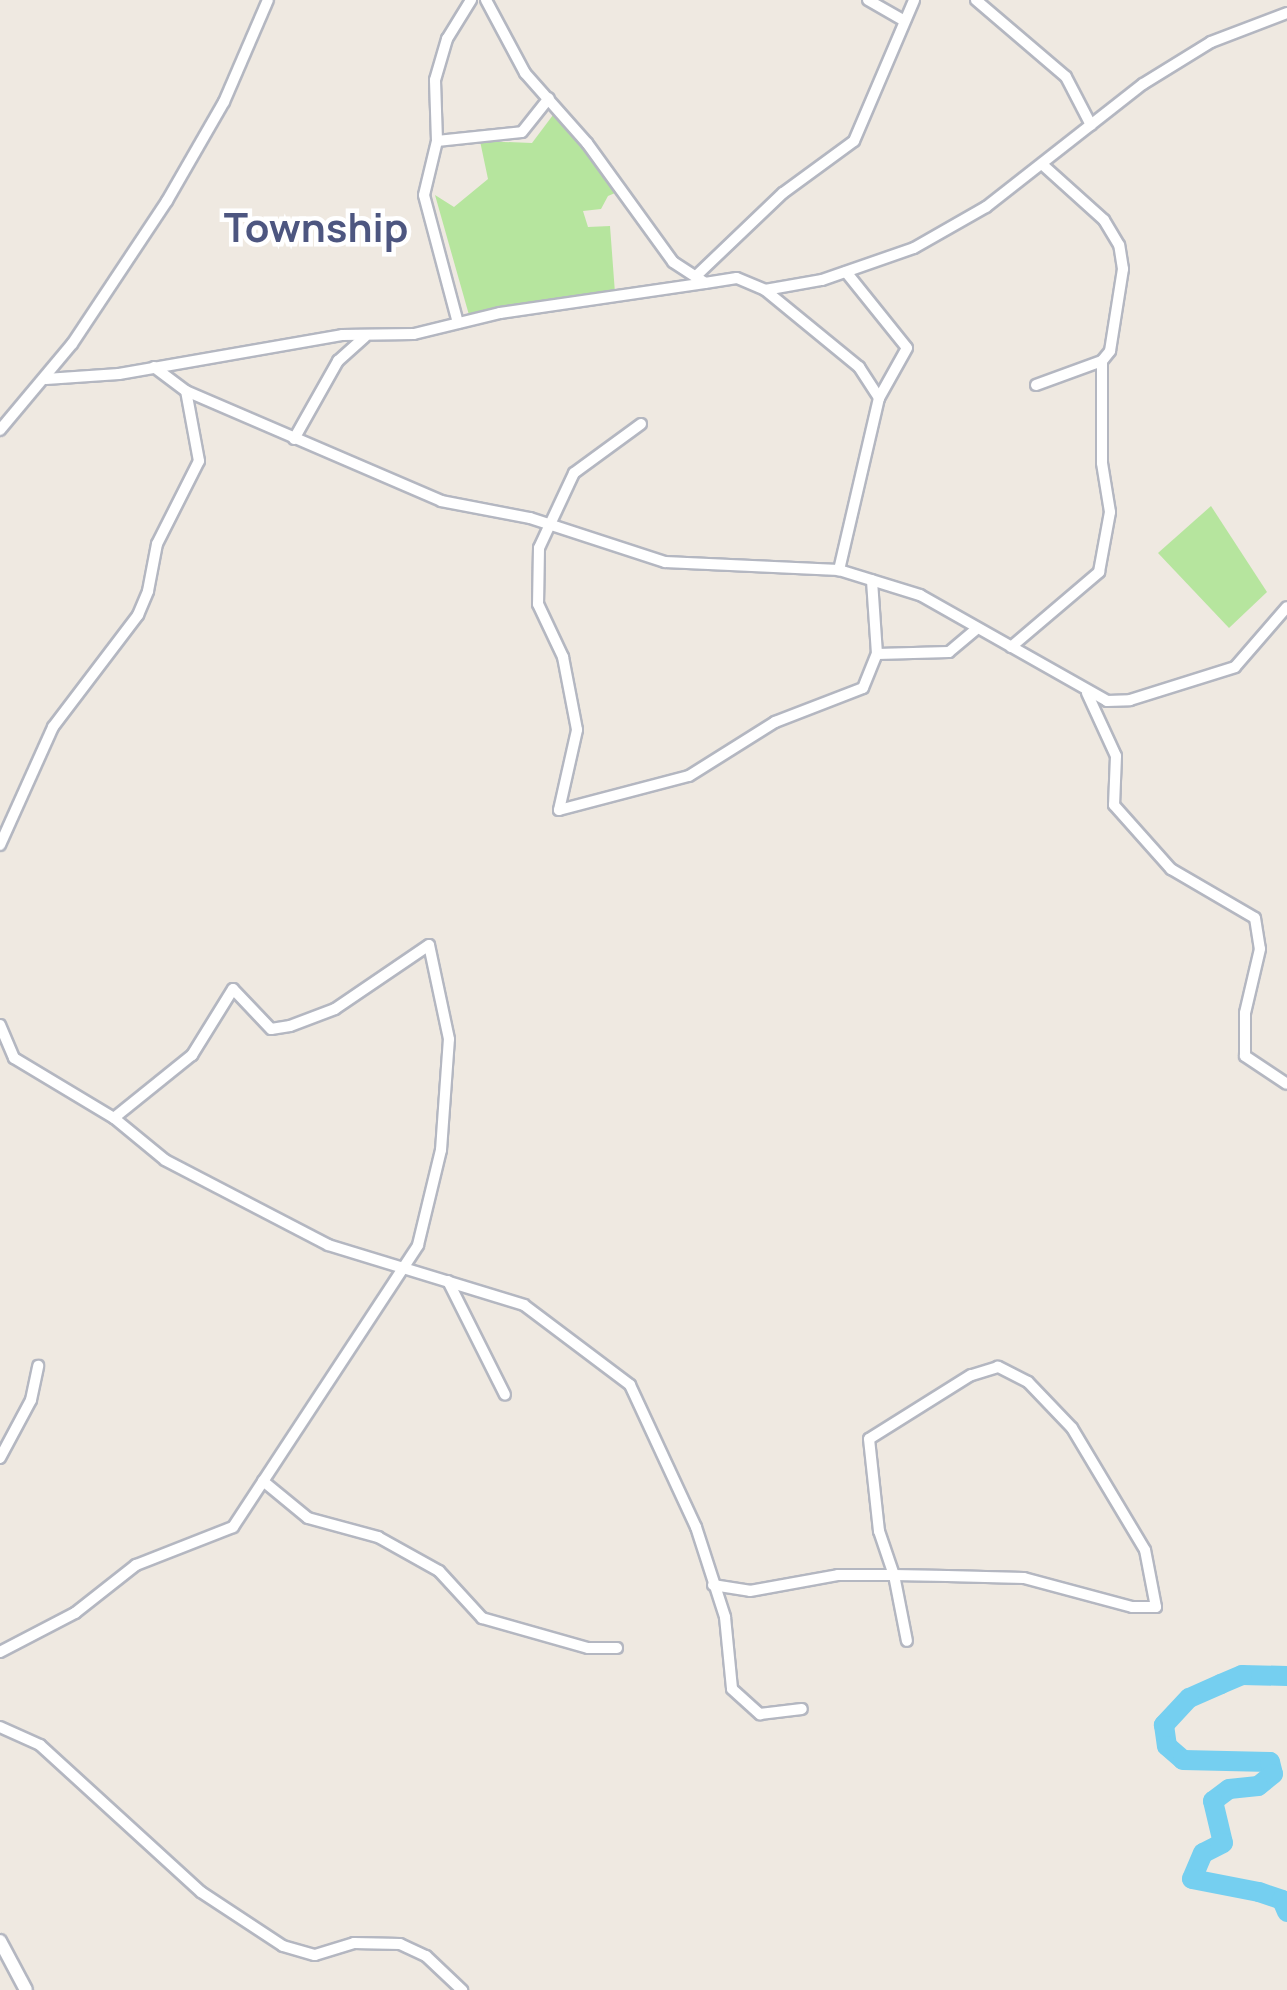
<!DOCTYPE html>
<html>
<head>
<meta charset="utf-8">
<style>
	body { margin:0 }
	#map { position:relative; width:1287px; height:1990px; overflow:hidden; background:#efe9e1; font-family:Manrope,sans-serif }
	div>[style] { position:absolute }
	.green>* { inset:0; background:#b6e59e }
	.river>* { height:20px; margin:-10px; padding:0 10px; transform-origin:10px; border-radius:10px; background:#75cff0 }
	.roads { filter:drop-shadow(2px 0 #b4b7c1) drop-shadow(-2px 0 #b4b7c1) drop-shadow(0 2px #b4b7c1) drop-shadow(0 -2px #b4b7c1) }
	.minor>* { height:10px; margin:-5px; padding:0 5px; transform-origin:5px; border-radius:5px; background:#fff }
	.tertiary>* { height:12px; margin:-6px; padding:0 6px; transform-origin:6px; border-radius:6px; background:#fff }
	span { translate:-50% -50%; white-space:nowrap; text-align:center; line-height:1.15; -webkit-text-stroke:9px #fff; paint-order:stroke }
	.quarter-label { font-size:40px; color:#4d5680; font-weight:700 }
</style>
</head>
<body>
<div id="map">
	<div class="green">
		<div style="clip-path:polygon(556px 111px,622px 190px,608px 196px,601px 209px,583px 211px,588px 227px,610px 226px,615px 293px,469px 315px,435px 195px,454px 207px,488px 179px,480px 141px,532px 143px)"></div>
		<div style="clip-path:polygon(1211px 506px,1267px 592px,1229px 628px,1158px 553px)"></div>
	</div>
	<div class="river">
		<div style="left:1287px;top:1676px;width:45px;rotate:-178.7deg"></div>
		<div style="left:1242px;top:1675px;width:23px;rotate:157deg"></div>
		<div style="left:1221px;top:1684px;width:35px;rotate:156deg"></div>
		<div style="left:1189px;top:1698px;width:37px;rotate:133deg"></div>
		<div style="left:1164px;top:1725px;width:21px;rotate:82deg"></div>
		<div style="left:1167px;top:1746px;width:21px;rotate:41deg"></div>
		<div style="left:1183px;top:1760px;width:87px;rotate:1.3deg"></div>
		<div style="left:1270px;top:1762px;width:12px;rotate:76deg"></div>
		<div style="left:1273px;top:1774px;width:19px;rotate:141deg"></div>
		<div style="left:1258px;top:1786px;width:29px;rotate:174deg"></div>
		<div style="left:1229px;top:1789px;width:20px;rotate:143deg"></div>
		<div style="left:1213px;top:1801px;width:43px;rotate:76.6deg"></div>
		<div style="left:1223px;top:1843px;width:22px;rotate:153deg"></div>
		<div style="left:1203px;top:1853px;width:28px;rotate:113deg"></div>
		<div style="left:1192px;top:1879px;width:68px;rotate:11deg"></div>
		<div style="left:1259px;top:1892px;width:24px;rotate:19deg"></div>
		<div style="left:1282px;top:1900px;width:13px;rotate:67deg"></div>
	</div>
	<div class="roads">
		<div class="minor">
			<div style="left:486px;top:0;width:83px;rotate:61.9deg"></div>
			<div style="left:525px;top:73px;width:94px;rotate:48.5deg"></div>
			<div style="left:587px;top:143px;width:147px;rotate:54.1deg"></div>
			<div style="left:673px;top:262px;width:38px;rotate:33deg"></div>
			<div style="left:705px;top:283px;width:32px;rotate:-9deg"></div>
			<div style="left:737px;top:278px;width:30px;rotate:23deg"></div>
			<div style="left:765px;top:290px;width:58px;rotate:-10deg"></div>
			<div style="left:822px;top:280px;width:97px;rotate:-19.2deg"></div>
			<div style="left:914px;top:248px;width:83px;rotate:-29.7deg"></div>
			<div style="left:986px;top:207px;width:199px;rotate:-38.1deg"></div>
			<div style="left:1143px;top:84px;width:80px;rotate:-31.7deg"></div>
			<div style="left:1211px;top:42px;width:81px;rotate:-20.9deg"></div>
			<div style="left:868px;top:0;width:40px;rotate:29.7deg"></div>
			<div style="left:976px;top:0;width:118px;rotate:40.5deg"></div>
			<div style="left:1066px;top:77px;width:54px;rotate:62.5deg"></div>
			<div style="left:437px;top:141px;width:85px;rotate:-6deg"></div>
			<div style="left:522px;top:132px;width:43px;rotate:-51.5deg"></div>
			<div style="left:846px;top:272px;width:97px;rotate:51.2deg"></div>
			<div style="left:907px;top:348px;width:57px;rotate:119.2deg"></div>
			<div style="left:696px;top:276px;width:120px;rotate:-43.7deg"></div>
			<div style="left:783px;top:193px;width:88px;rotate:-36.2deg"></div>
			<div style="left:854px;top:141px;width:153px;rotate:-66.9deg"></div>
			<div style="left:765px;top:290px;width:122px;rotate:39.3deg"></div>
			<div style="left:859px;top:367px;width:37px;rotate:57deg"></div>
			<div style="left:879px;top:398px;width:177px;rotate:103.1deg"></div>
			<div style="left:458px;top:323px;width:132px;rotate:-104.9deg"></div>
			<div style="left:424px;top:195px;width:56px;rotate:-76.5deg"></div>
			<div style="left:437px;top:141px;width:61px;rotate:-91.9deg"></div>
			<div style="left:435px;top:80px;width:43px;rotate:-73.7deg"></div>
			<div style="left:447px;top:39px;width:46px;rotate:-58.4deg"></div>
			<div style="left:154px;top:367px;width:40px;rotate:37deg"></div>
			<div style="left:186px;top:391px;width:278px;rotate:23.3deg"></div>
			<div style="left:441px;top:501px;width:91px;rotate:10.8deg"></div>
			<div style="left:530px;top:518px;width:142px;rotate:18.1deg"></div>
			<div style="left:665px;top:562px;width:174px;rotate:2.6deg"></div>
			<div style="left:839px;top:570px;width:85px;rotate:17.2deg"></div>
			<div style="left:920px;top:595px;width:215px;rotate:29.5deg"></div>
			<div style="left:1107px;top:701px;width:23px;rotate:-2deg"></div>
			<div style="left:1130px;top:700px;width:110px;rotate:-17.4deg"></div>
			<div style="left:1235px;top:667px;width:79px;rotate:-49.1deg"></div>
			<div style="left:46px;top:379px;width:73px;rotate:-3.9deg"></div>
			<div style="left:119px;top:374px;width:226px;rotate:-9.9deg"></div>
			<div style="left:342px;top:335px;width:72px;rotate:-0.8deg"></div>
			<div style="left:414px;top:334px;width:89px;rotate:-13.7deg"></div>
			<div style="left:500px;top:313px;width:207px;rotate:-8.3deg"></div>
			<div style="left:1036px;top:385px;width:70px;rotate:-20deg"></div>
			<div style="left:1102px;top:361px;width:13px;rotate:-51deg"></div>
			<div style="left:1110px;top:351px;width:83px;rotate:-81deg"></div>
			<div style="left:1123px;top:269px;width:24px;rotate:-99deg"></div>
			<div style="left:1119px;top:245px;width:29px;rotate:-121deg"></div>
			<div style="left:1104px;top:220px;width:82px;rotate:-138deg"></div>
			<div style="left:641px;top:424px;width:83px;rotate:143.8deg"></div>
			<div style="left:574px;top:473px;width:83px;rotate:115deg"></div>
			<div style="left:539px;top:548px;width:56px;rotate:91deg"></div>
			<div style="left:538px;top:604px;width:59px;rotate:64.7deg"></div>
			<div style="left:563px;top:657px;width:74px;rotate:79.1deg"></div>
			<div style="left:577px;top:730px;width:82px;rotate:102.7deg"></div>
			<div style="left:559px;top:810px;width:134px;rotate:-14.7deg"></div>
			<div style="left:689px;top:776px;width:102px;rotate:-32.1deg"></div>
			<div style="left:775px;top:722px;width:94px;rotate:-21.1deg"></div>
			<div style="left:863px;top:688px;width:37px;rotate:-68deg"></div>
			<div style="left:877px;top:654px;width:74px;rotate:-93.9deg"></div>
			<div style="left:0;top:430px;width:112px;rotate:-50.1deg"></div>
			<div style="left:72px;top:344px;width:172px;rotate:-56.4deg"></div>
			<div style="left:167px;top:201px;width:114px;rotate:-60.1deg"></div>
			<div style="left:224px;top:102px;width:111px;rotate:-66.7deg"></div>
			<div style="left:294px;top:439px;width:90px;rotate:-60.6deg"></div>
			<div style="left:338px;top:361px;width:36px;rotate:-42deg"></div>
			<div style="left:1011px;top:647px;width:116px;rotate:-40.4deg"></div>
			<div style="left:1099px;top:572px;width:61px;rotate:-79.6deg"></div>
			<div style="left:1110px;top:512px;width:50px;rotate:-99.3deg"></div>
			<div style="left:1102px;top:463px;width:102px;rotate:-90deg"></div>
			<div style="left:877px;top:654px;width:72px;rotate:-1.6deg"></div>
			<div style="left:949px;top:652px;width:34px;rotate:-40deg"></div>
			<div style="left:1087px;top:693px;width:69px;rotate:65.3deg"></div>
			<div style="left:1116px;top:756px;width:49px;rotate:92.3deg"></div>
			<div style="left:1114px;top:805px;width:86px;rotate:48.3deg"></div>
			<div style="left:1171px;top:869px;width:97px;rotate:30.3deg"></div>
			<div style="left:1255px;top:918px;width:31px;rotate:81deg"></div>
			<div style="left:1260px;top:949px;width:66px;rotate:103.2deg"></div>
			<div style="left:1245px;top:1013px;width:43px;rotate:90deg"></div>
			<div style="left:1245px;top:1056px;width:50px;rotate:33.7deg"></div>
			<div style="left:0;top:845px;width:129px;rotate:-65.8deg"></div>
			<div style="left:53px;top:727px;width:141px;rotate:-52.8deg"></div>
			<div style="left:138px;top:615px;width:26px;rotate:-67deg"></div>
			<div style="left:148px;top:591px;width:48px;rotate:-79.2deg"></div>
			<div style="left:157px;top:544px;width:93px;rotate:-63.2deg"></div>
			<div style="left:199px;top:461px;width:71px;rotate:-100.5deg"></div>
			<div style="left:0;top:1025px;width:36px;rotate:67deg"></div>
			<div style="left:14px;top:1058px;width:117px;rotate:31deg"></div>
			<div style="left:114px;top:1118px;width:66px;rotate:39.5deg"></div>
			<div style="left:165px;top:1160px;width:184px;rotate:27.5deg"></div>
			<div style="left:328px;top:1245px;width:205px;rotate:17deg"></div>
			<div style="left:524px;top:1305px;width:133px;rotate:37deg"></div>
			<div style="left:630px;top:1385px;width:157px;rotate:65.1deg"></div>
			<div style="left:696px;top:1527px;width:95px;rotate:72.1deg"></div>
			<div style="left:725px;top:1617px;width:72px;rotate:84.4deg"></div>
			<div style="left:732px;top:1689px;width:38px;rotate:42deg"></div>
			<div style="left:760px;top:1714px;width:42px;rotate:-6.8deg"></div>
			<div style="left:448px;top:1281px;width:127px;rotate:63.4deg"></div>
			<div style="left:0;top:1458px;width:66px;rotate:-61.9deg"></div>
			<div style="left:31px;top:1400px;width:35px;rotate:-78deg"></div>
			<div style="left:263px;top:1481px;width:58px;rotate:39.4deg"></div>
			<div style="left:308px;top:1518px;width:73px;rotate:15.2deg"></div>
			<div style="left:378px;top:1537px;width:70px;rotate:29.1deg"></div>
			<div style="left:439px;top:1571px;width:64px;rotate:47.5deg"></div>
			<div style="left:482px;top:1618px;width:110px;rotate:15.8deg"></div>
			<div style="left:588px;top:1648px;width:29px"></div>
			<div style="left:713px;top:1585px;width:37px;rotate:9deg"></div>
			<div style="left:750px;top:1591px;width:89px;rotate:-10.3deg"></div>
			<div style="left:838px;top:1575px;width:56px"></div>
			<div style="left:894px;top:1575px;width:53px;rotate:1.1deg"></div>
			<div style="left:947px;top:1576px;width:77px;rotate:1.5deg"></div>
			<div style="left:1024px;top:1578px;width:112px;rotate:15deg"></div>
			<div style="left:1132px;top:1607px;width:24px"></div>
			<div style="left:1156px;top:1607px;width:58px;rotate:-100.9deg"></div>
			<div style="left:1145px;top:1550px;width:142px;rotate:-120.9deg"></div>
			<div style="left:1072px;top:1428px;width:64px;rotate:-133.7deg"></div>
			<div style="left:1028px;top:1382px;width:34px;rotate:-153deg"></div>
			<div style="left:998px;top:1367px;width:28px;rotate:163deg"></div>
			<div style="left:971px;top:1375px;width:120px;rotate:147.9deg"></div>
			<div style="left:869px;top:1439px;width:93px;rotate:83.8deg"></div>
			<div style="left:879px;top:1531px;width:46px;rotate:71.2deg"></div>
			<div style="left:894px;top:1575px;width:67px;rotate:78.9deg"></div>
			<div style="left:0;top:1652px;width:85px;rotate:-27.5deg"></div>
			<div style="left:75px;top:1613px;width:78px;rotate:-38.2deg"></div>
			<div style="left:136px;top:1565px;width:104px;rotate:-21.4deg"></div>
			<div style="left:233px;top:1527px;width:337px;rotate:-56.7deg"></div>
			<div style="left:418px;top:1245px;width:98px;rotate:-76.4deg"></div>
			<div style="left:441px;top:1150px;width:111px;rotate:-85.9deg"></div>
			<div style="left:449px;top:1039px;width:96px;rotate:-102deg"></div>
			<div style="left:429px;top:945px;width:114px;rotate:145.8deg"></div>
			<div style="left:335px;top:1009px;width:48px;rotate:159.3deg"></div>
			<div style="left:290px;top:1026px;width:19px;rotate:171deg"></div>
			<div style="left:271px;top:1029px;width:55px;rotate:-133.5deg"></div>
			<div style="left:233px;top:989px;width:78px;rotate:121.8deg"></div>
			<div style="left:192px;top:1055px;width:100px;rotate:141.1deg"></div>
			<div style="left:0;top:1727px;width:44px;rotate:24.2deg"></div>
			<div style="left:40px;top:1745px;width:218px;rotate:42.4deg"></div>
			<div style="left:201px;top:1892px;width:98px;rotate:33.4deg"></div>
			<div style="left:283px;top:1946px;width:33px;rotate:16deg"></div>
			<div style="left:315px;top:1955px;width:41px;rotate:-17.1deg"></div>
			<div style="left:354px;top:1943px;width:46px;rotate:1.2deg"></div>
			<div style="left:400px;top:1944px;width:29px;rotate:25deg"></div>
			<div style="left:426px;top:1956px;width:50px;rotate:43.4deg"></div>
		</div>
		<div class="tertiary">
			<div style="left:0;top:1941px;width:55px;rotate:62deg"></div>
		</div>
	</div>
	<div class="quarter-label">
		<span style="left:316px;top:227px">Township</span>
	</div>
</div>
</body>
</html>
